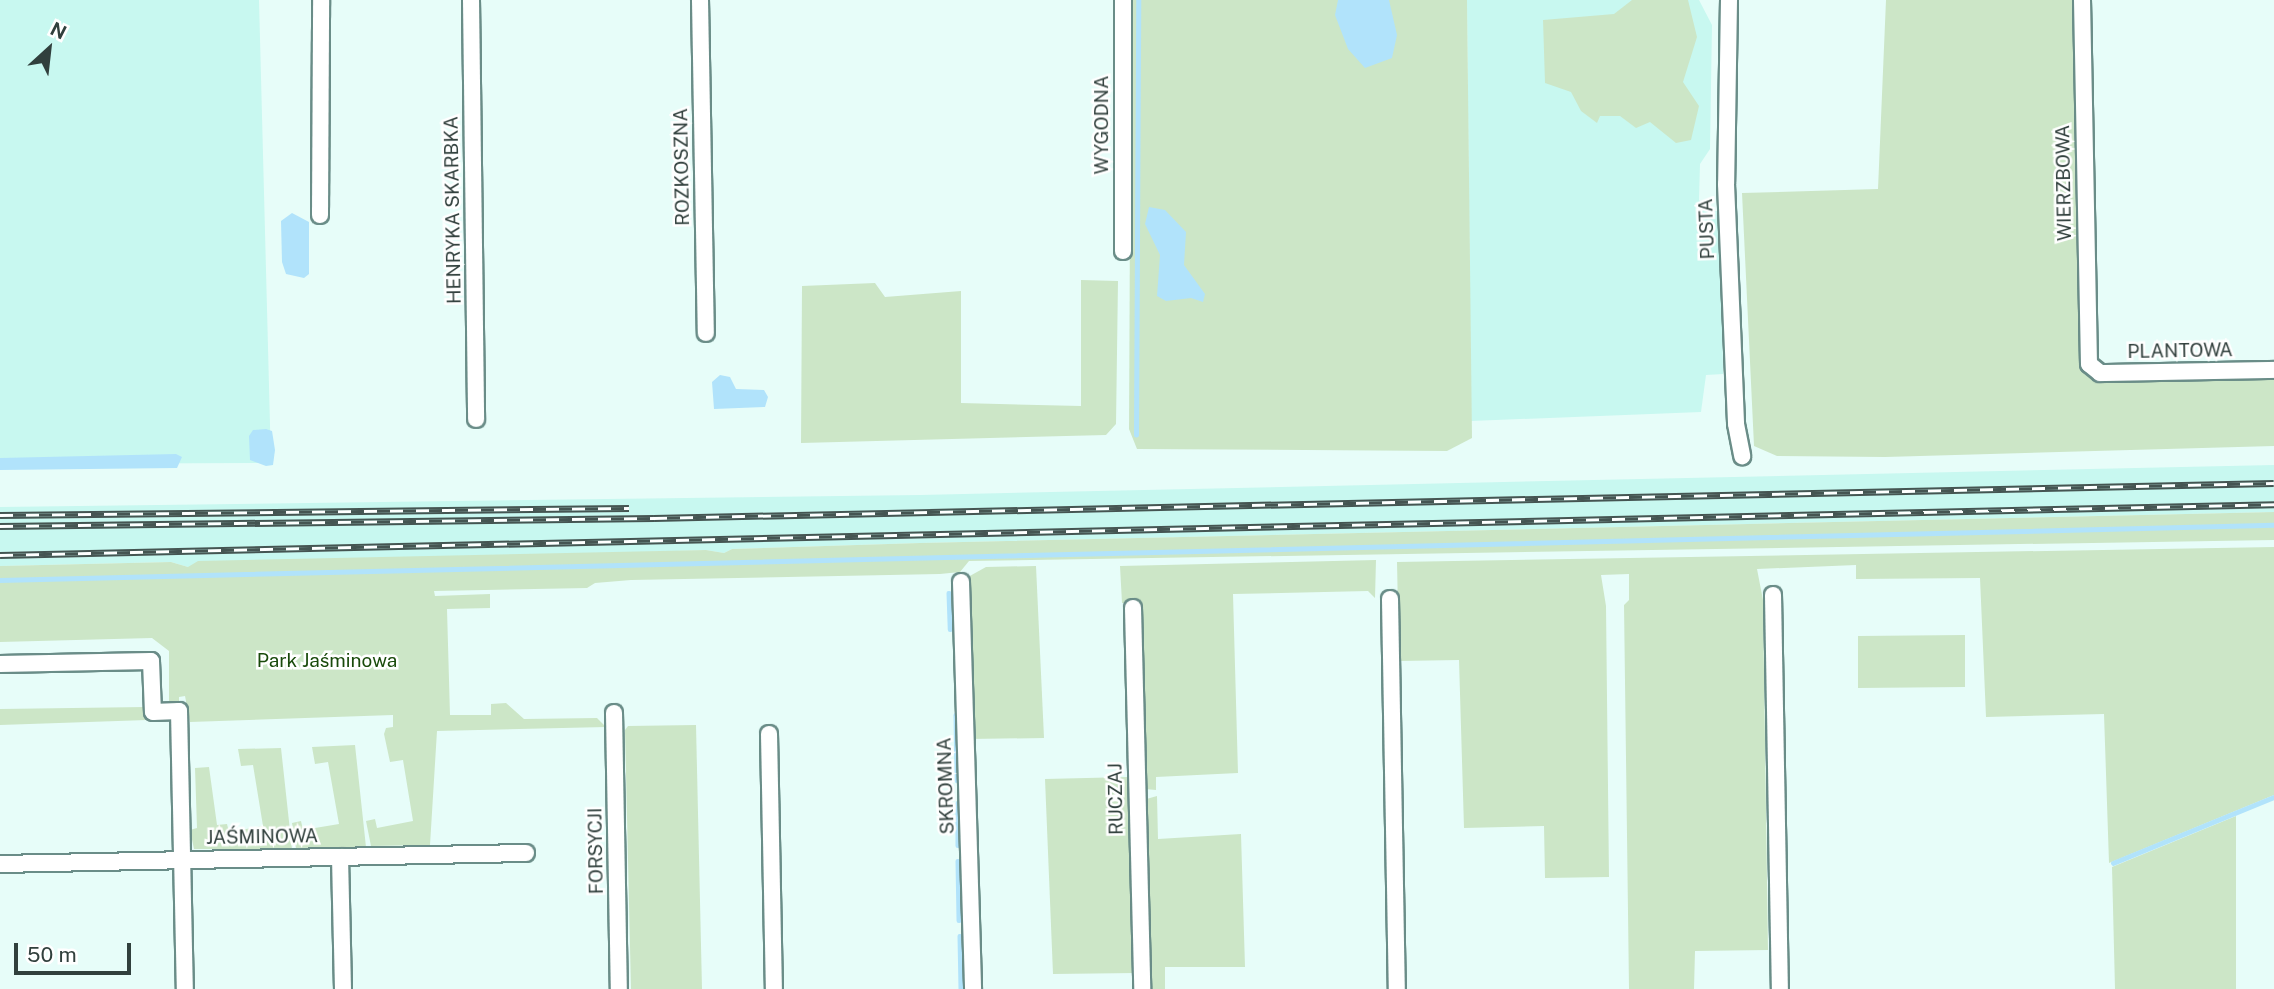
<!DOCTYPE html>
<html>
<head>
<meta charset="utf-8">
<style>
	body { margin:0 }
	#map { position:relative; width:2274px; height:989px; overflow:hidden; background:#e7fdf9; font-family:"Public Sans",sans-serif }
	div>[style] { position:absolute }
	.built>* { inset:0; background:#c8f8f0 }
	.green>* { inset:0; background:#cce6c7 }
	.water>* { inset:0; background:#b1e3fb }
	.stream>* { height:4.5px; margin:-2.25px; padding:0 2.25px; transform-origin:2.25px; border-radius:2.25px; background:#b1e3fb }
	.roads { filter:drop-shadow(2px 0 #6a8d88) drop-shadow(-2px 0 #6a8d88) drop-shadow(0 2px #6a8d88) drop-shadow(0 -2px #6a8d88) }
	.minor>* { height:16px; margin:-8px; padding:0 8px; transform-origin:8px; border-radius:8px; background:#fff }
	.rail>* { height:7px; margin-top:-3.5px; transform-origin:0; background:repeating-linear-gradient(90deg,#fff 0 13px,#455552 0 26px); box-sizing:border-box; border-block:2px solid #455552 }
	span { translate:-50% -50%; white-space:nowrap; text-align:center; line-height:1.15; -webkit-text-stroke:5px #fff; paint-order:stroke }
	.street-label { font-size:19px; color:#31403d }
	.park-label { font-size:19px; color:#194a0b }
	.north { position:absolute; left:14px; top:14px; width:70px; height:70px; -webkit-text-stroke:5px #fff; paint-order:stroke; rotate:27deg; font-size:19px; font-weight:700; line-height:28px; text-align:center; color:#31403d }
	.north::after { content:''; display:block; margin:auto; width:24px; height:32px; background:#31403d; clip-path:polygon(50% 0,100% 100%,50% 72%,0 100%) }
	.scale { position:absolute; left:14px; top:943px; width:117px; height:32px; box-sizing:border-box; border:4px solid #31403d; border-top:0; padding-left:9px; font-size:21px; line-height:24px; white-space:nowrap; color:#31403d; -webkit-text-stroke:5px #fff; paint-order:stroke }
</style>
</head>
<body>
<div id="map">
	<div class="built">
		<div style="clip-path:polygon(0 0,259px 0,271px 463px,0 464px)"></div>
		<div style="clip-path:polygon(1467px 0,1699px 0,1712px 25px,1710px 149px,1700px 164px,1699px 200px,1711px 211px,1721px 211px,1723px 374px,1706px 375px,1701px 412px,1471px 421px)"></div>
		<div style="clip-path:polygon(2274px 465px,2274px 512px,920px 543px,732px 549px,724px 553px,706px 550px,188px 567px,171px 562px,0 566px,0 507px,920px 495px)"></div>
	</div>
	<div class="green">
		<div style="clip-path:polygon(1131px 0,1467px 0,1472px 438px,1447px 451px,1137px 449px,1129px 429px)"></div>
		<div style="clip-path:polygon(1632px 0,1688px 0,1697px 37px,1683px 82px,1699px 106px,1691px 140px,1676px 143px,1650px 122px,1636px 128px,1620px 116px,1600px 116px,1597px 123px,1581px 111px,1571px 92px,1545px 83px,1543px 20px,1614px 14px)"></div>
		<div style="clip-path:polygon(1886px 0,2076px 0,2082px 370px,2101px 380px,2274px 376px,2274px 446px,1885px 457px,1777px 456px,1754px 446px,1742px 193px,1878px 189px)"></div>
		<div style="clip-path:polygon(1081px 280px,1118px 281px,1116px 424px,1106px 435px,801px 443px,802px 286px,875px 283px,885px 297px,961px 291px,961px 403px,1081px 406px)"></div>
		<div style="clip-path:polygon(2274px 512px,2274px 540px,969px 561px,960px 572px,940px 574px,631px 580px,595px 583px,587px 588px,434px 591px,435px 596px,490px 594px,490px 608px,447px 609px,450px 715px,491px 715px,491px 704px,506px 703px,524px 719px,597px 718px,606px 727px,437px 731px,430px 845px,371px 846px,366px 821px,375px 819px,377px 828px,413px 821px,403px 760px,390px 762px,384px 734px,386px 728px,393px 727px,393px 715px,190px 722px,185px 696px,179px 697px,179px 707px,169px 706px,169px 651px,152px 638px,0 642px,0 566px,171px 562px,188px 567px,198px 561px,706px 550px,724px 553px,732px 549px,920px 543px)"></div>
		<div style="clip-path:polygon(2274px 547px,2274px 795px,2109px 863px,2104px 714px,1986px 717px,1980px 578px,1856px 579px,1856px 565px,1757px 569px,1763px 600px,1768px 950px,1695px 951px,1694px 989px,1629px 989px,1624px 605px,1629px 600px,1629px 574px,1601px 575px,1606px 606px,1609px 877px,1545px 878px,1544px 826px,1464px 828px,1459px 660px,1399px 661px,1397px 562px)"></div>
		<div style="clip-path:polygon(1376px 560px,1375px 598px,1368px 591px,1233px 594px,1238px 773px,1156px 777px,1156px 790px,1145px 789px,1141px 603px,1122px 603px,1120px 566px)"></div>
		<div style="clip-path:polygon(1036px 566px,1044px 738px,970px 739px,968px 577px,986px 567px)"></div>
		<div style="clip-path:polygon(1965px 635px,1965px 687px,1858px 688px,1858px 636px)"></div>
		<div style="clip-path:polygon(145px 707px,147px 720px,0 725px,0 709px)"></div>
		<div style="clip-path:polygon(696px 725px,702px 989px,631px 989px,625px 730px,628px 726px)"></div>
		<div style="clip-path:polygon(355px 745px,366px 847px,296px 848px,292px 823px,301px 821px,303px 830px,339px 824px,328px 762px,315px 764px,312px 747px)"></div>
		<div style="clip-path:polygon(281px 748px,292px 849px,194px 849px,190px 830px,197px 828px,195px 768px,209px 767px,217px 825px,227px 824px,229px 832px,263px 826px,253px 765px,241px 766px,238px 749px)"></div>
		<div style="clip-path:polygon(1128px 777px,1136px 973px,1053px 974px,1045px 779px)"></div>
		<div style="clip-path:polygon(1157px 796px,1158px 839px,1241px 834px,1245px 967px,1165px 967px,1165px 989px,1148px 989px,1143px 800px)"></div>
		<div style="clip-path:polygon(2236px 816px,2236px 989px,2115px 989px,2112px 867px)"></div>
	</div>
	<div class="water">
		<div style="clip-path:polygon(1338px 0,1389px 0,1397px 35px,1392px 58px,1365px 68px,1348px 49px,1335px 15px)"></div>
		<div style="clip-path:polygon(1149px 207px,1165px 210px,1186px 232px,1184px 265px,1205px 294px,1203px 302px,1191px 298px,1166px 301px,1157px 296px,1160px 255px,1145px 224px)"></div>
		<div style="clip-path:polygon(292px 213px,309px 222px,309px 274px,304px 278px,286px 274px,282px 262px,281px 221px)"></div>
		<div style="clip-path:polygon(720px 375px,730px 377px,736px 389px,764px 390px,768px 397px,765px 407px,714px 409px,712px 382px)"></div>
		<div style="clip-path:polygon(266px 429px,272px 431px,275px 450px,273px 465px,266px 466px,250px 460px,249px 436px,253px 430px)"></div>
		<div style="clip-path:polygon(176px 454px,182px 457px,177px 468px,0 470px,0 458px)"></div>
	</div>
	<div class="stream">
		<div style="left:1136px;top:435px;width:435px;rotate:-89.7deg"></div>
		<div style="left:0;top:580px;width:2275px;rotate:-1.39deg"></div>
		<div style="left:949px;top:593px;width:36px;rotate:88deg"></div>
		<div style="left:956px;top:715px;width:65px;rotate:89.1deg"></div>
		<div style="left:958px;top:803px;width:42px;rotate:90deg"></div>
		<div style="left:958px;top:861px;width:59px;rotate:89deg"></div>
		<div style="left:2113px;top:863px;width:174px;rotate:-22.3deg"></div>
		<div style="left:960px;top:936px;width:53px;rotate:88.9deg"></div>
	</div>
	<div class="roads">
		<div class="minor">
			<div style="left:471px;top:0;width:419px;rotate:89.3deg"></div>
			<div style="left:700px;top:0;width:333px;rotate:89deg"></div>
			<div style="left:1729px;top:0;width:184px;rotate:90.9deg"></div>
			<div style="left:1726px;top:184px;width:240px;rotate:87.6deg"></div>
			<div style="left:1736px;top:424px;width:33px;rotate:79deg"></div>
			<div style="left:2082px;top:0;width:364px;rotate:88.9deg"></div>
			<div style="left:2089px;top:364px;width:14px;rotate:39deg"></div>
			<div style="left:2100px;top:373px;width:174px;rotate:-1deg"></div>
			<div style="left:320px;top:215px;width:215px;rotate:-89.7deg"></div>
			<div style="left:1123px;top:251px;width:251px;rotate:-90deg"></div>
			<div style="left:961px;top:582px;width:407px;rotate:88.3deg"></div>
			<div style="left:1773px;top:595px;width:394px;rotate:89deg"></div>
			<div style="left:1390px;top:599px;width:390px;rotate:89deg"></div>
			<div style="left:1133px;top:608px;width:381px;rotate:88.6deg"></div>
			<div style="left:0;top:664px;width:151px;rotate:-1.1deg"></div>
			<div style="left:151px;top:661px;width:51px;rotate:87.8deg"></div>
			<div style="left:153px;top:712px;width:26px;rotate:-2deg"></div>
			<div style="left:179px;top:711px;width:278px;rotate:88.8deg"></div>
			<div style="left:614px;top:713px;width:276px;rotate:89deg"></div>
			<div style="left:769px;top:734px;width:255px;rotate:88.9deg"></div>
			<div style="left:340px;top:857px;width:132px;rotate:88.7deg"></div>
			<div style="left:0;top:864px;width:526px;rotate:-1.2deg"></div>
		</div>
	</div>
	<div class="rail">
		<div style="left:0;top:515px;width:629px;rotate:-0.64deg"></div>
		<div style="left:0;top:526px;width:654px;rotate:-0.7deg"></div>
		<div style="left:654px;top:518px;width:1620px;rotate:-1.24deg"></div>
		<div style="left:0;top:555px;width:2275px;rotate:-1.28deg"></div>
	</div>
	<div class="street-label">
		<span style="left:1102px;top:125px;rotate:-90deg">WYGODNA</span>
		<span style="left:682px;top:167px;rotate:-91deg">ROZKOSZNA</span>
		<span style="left:2064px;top:183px;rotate:-91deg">WIERZBOWA</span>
		<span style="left:453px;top:210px;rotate:-91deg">HENRYKA SKARBKA</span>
		<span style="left:1707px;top:229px;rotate:-92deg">PUSTA</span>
		<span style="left:2180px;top:351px;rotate:-1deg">PLANTOWA</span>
		<span style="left:946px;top:786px;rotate:-92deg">SKROMNA</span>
		<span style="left:1116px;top:799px;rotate:-91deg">RUCZAJ</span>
		<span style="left:262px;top:837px;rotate:-1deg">JAŚMINOWA</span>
		<span style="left:596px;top:851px;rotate:-91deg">FORSYCJI</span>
	</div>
	<div class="park-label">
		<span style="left:327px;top:661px">Park Jaśminowa</span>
	</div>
	<div class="north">N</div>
	<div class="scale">50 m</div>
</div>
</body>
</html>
